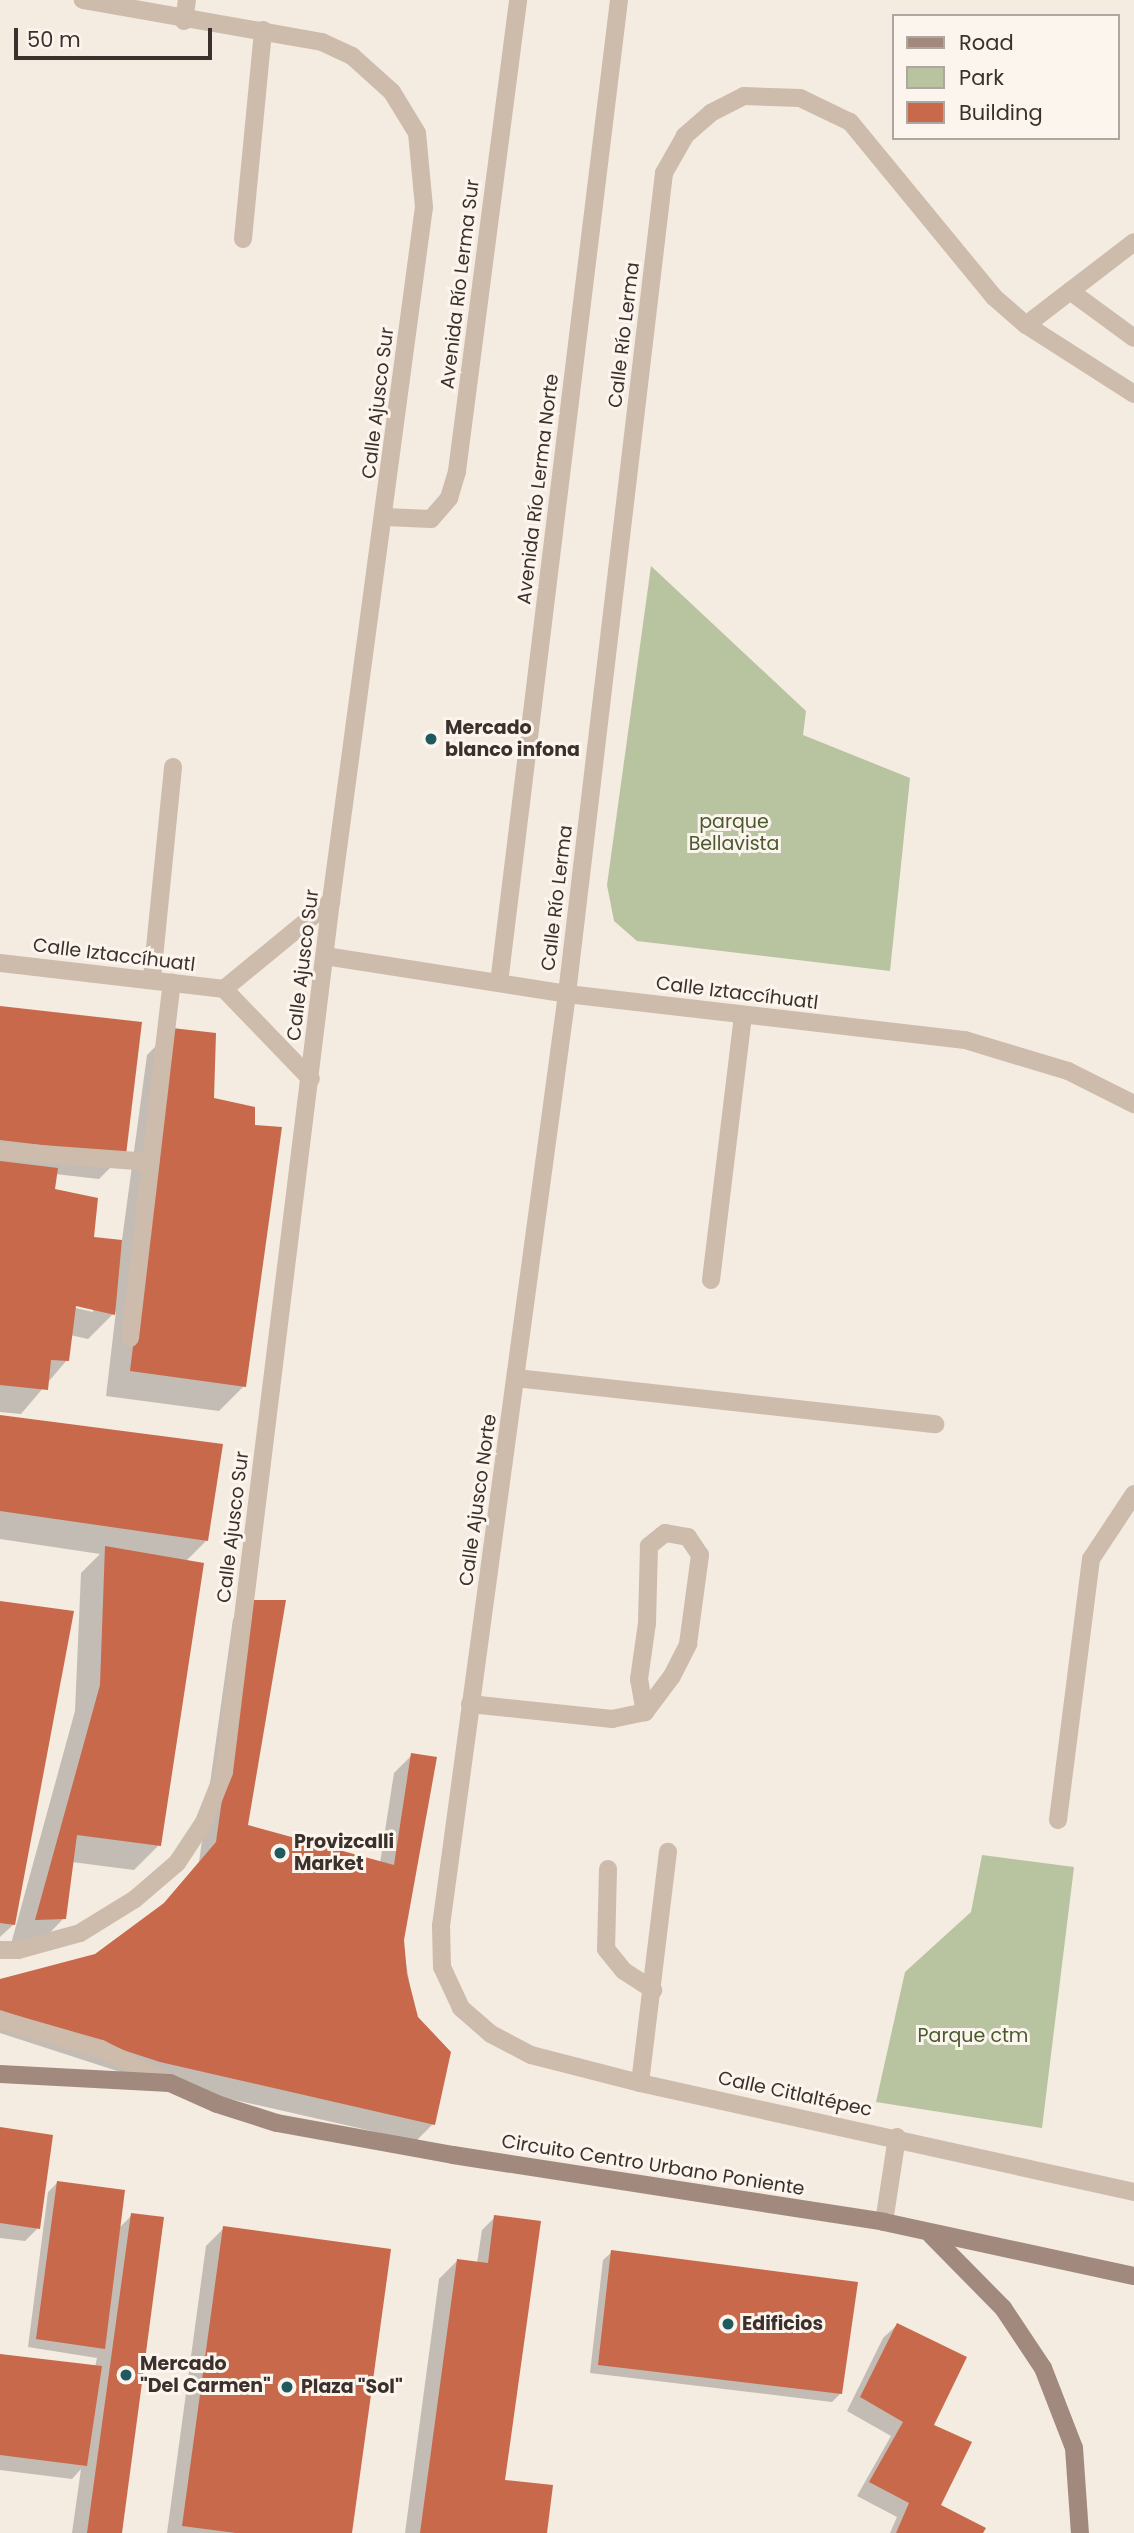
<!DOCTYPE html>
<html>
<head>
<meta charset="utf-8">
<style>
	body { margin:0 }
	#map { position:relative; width:1134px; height:2533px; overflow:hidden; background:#f4ebe1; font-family:Poppins,sans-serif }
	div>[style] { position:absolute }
	.green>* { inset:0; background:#b8c4a0 }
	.shadow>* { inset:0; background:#0003 }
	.building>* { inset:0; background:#c8694b }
	.street>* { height:18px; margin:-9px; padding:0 9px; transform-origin:9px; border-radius:9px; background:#cdbbac }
	.secondary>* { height:18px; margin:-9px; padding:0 9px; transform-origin:9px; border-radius:9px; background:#a18a7d }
	.dots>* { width:19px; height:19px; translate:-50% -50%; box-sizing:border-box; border:4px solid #fbf5ee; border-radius:50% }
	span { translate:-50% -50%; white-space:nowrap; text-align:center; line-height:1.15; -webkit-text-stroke:6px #fbf5ee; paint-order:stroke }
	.street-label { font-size:19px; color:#3b302b }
	.poi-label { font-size:19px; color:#3b302b; font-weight:700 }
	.left { translate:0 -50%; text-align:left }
	.park-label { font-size:19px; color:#4a5a2e }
	.legend { position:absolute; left:892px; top:14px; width:228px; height:126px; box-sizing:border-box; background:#fbf5ee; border:2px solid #aea6a0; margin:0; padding:9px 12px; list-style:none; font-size:21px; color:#3b302b }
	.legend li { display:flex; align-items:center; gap:14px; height:35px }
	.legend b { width:35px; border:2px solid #aea6a0 }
	.scale { position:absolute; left:14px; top:28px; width:198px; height:32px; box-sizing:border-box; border:4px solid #3b302b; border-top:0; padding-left:9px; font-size:21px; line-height:24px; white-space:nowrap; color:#3b302b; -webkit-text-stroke:5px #fbf5ee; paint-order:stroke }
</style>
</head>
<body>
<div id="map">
	<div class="green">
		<div style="clip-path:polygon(651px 566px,806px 711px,803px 735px,910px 778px,890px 971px,637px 941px,614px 921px,607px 885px)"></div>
		<div style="clip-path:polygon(982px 1855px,1074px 1867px,1042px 2128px,876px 2102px,905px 1972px,971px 1912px)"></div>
	</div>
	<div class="shadow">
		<div style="clip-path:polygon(evenodd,0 1008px,124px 1154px,99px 1179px,55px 1174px,53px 1190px,92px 1238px,115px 1292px,147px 1055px,172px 1030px,212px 1100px,244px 1386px,219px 1411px,106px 1396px,116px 1311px,88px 1339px,70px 1335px,67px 1360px,21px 1414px,0 1412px,0 1008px,68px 1303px,93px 1308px,93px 1312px,67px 1306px,68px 1303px)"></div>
		<div style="clip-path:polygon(0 1417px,206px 1541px,185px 1562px,159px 1845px,134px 1870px,72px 1862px,64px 1918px,39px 1944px,11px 1944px,75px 1711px,81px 1573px,100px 1554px,0 1539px)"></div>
		<div style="clip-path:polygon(251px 1602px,246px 1826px,380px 1863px,394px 1773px,412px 1755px,402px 1939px,433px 2124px,416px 2141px,142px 2079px,0 2033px,0 1981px,95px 1956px,158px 1910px,199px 1862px,233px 1619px)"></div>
		<div style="clip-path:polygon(0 1603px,14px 1924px,0 1937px)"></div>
		<div style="clip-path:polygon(0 2129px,38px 2228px,25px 2241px,0 2238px)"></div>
		<div style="clip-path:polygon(57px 2183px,118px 2229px,132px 2215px,120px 2533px,72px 2533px,81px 2469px,72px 2479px,0 2470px,0 2356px,95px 2367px,97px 2358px,28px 2347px,48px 2192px)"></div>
		<div style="clip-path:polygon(495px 2217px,503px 2481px,546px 2533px,405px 2533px,439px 2279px,457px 2261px,477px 2263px,482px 2230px)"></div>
		<div style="clip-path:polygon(224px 2228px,351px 2533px,167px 2533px,206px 2246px)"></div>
		<div style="clip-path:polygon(612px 2252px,841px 2393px,832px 2402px,590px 2373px,603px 2260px)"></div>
		<div style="clip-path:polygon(897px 2325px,932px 2426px,939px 2506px,982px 2533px,890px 2533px,897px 2517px,857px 2496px,891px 2436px,847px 2411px,883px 2338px)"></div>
	</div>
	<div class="building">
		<div style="clip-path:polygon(0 1006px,142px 1022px,126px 1155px,0 1140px)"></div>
		<div style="clip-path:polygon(172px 1028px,216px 1033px,214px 1098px,255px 1107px,255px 1125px,282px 1127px,246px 1387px,130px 1371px)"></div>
		<div style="clip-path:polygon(0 1161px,58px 1168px,55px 1189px,98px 1198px,94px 1237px,122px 1240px,115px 1315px,76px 1306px,69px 1361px,51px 1360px,48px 1390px,0 1385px)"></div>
		<div style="clip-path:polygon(0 1415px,223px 1444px,208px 1541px,0 1511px)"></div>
		<div style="clip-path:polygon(105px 1546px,204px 1563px,161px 1846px,77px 1835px,66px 1919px,35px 1920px,100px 1685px)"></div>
		<div style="clip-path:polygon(250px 1600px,286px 1600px,248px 1825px,394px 1865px,411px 1753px,437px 1757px,404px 1940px,407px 1974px,418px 2017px,451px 2052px,435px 2125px,160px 2062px,0 2010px,0 1979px,95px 1954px,164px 1903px,216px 1842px)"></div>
		<div style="clip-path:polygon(0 1601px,74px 1611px,15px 1925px,0 1923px)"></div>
		<div style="clip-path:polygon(0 2127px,53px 2135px,40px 2229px,0 2223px)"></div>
		<div style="clip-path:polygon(57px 2181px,125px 2190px,105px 2349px,36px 2339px)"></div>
		<div style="clip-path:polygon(131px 2213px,164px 2217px,122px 2533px,87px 2533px)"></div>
		<div style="clip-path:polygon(494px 2215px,541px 2221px,505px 2480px,553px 2485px,547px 2533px,420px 2533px,457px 2259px,488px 2263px)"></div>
		<div style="clip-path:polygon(223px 2226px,391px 2249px,352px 2533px,236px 2533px,182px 2526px)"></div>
		<div style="clip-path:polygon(611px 2250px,858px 2282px,842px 2394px,598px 2365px)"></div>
		<div style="clip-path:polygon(897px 2323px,967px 2357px,934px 2425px,972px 2442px,941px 2505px,986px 2528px,983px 2533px,896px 2533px,909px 2503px,869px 2482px,903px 2422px,860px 2397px)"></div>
		<div style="clip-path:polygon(0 2354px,102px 2366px,87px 2466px,0 2455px)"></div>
	</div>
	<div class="street">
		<div style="left:184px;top:21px;width:21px;rotate:-82deg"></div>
		<div style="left:243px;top:239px;width:210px;rotate:-84.5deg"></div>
		<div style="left:1070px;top:291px;width:79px;rotate:36.3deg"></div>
		<div style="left:1026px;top:325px;width:136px;rotate:-37.5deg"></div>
		<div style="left:1134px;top:394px;width:128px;rotate:-147.4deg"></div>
		<div style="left:1026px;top:325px;width:43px;rotate:-138.8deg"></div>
		<div style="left:994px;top:297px;width:227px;rotate:-129.4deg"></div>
		<div style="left:850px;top:122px;width:55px;rotate:-154.4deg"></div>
		<div style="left:800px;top:98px;width:56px;rotate:-178deg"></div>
		<div style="left:744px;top:96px;width:37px;rotate:153deg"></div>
		<div style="left:711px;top:113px;width:35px;rotate:139deg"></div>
		<div style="left:685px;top:136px;width:43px;rotate:119.6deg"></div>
		<div style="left:664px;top:173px;width:827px;rotate:96.74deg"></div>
		<div style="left:567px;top:994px;width:940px;rotate:97.7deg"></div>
		<div style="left:441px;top:1926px;width:41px;rotate:88.6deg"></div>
		<div style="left:442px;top:1967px;width:45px;rotate:65.1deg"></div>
		<div style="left:461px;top:2008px;width:40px;rotate:41deg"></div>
		<div style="left:491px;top:2034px;width:45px;rotate:27.7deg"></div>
		<div style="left:531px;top:2055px;width:113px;rotate:14.4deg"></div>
		<div style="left:640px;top:2083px;width:506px;rotate:12.44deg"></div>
		<div style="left:385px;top:517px;width:46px;rotate:2.5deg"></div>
		<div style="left:431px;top:519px;width:28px;rotate:-49deg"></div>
		<div style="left:449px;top:498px;width:28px;rotate:-73deg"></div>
		<div style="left:457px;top:471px;width:475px;rotate:-82.6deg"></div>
		<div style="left:325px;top:956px;width:245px;rotate:8.9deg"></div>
		<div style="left:567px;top:994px;width:401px;rotate:6.6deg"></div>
		<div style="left:965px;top:1040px;width:108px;rotate:16.8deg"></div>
		<div style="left:1068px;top:1071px;width:74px;rotate:26.6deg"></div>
		<div style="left:0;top:963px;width:226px;rotate:6.6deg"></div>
		<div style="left:224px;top:989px;width:125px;rotate:46deg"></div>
		<div style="left:152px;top:978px;width:212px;rotate:-84.3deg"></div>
		<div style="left:499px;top:983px;width:990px;rotate:-83.04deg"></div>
		<div style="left:224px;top:989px;width:139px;rotate:-39.4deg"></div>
		<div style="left:0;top:1151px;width:151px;rotate:4.2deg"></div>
		<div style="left:711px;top:1280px;width:266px;rotate:-83.1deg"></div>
		<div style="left:130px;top:1338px;width:358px;rotate:-83.3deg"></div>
		<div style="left:516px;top:1378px;width:422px;rotate:6.3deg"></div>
		<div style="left:470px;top:1704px;width:143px;rotate:6deg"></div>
		<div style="left:612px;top:1719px;width:34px;rotate:-12deg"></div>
		<div style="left:645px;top:1712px;width:45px;rotate:-53.1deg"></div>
		<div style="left:672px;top:1676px;width:36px;rotate:-63deg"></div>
		<div style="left:688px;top:1644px;width:90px;rotate:-82.3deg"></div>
		<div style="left:700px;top:1555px;width:22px;rotate:-124deg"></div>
		<div style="left:688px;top:1537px;width:23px;rotate:-170deg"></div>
		<div style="left:665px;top:1533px;width:21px;rotate:141deg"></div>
		<div style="left:649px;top:1546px;width:77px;rotate:91.5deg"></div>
		<div style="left:647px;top:1623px;width:57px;rotate:98.1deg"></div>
		<div style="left:639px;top:1679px;width:34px;rotate:80deg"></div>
		<div style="left:1058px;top:1820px;width:263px;rotate:-82.8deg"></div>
		<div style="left:1091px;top:1559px;width:78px;rotate:-56.5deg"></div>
		<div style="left:608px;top:1869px;width:80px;rotate:91.4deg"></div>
		<div style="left:606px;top:1949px;width:28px;rotate:51deg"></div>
		<div style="left:624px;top:1971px;width:35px;rotate:33deg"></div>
		<div style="left:0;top:1950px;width:18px"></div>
		<div style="left:18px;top:1950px;width:64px;rotate:-15.3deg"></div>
		<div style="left:80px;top:1933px;width:65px;rotate:-31.7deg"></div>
		<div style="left:135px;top:1899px;width:55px;rotate:-40.6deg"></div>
		<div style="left:177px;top:1863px;width:49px;rotate:-56.6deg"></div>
		<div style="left:204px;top:1822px;width:54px;rotate:-68.2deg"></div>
		<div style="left:224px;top:1772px;width:878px;rotate:-83deg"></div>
		<div style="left:331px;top:901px;width:700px;rotate:-82.37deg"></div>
		<div style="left:424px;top:207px;width:74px;rotate:-95.4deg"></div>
		<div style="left:417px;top:133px;width:48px;rotate:-121.4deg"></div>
		<div style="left:392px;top:92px;width:54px;rotate:-138deg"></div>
		<div style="left:352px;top:56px;width:33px;rotate:-155deg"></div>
		<div style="left:322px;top:42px;width:243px;rotate:-170deg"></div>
		<div style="left:0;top:2020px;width:105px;rotate:16deg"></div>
		<div style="left:101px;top:2049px;width:77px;rotate:26.2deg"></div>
		<div style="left:640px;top:2083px;width:233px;rotate:-83.1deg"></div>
		<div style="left:884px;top:2222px;width:86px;rotate:-81.3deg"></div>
	</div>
	<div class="secondary">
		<div style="left:0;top:2074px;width:170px;rotate:3deg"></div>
		<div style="left:170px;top:2083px;width:51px;rotate:24.1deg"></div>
		<div style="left:217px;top:2104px;width:63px;rotate:17.6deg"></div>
		<div style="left:277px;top:2123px;width:179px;rotate:10.3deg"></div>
		<div style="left:453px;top:2155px;width:436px;rotate:8.8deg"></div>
		<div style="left:884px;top:2222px;width:256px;rotate:12.2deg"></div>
		<div style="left:931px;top:2235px;width:103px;rotate:45.4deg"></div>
		<div style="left:1003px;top:2308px;width:72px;rotate:56.3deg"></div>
		<div style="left:1043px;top:2368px;width:86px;rotate:68.8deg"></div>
		<div style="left:1074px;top:2448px;width:85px;rotate:86deg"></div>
	</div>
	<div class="dots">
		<div style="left:431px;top:739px;background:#1f5a5e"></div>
		<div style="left:280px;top:1853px;background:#1f5a5e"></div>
		<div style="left:728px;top:2324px;background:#1f5a5e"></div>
		<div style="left:126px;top:2375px;background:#1f5a5e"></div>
		<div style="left:287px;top:2387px;background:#1f5a5e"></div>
	</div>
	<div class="street-label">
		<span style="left:460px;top:284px;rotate:-83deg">Avenida Río Lerma Sur</span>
		<span style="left:624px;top:335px;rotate:-83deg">Calle Río Lerma</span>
		<span style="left:378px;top:403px;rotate:-83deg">Calle Ajusco Sur</span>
		<span style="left:538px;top:489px;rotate:-83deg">Avenida Río Lerma Norte</span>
		<span style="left:557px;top:898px;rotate:-83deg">Calle Río Lerma</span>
		<span style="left:114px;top:955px;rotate:7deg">Calle Iztaccíhuatl</span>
		<span style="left:303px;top:965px;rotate:-83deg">Calle Ajusco Sur</span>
		<span style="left:737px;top:993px;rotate:7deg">Calle Iztaccíhuatl</span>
		<span style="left:478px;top:1500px;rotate:-82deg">Calle Ajusco Norte</span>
		<span style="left:233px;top:1527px;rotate:-83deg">Calle Ajusco Sur</span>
		<span style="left:795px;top:2094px;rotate:12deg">Calle Citlaltépec</span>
		<span style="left:653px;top:2165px;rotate:9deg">Circuito Centro Urbano Poniente</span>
	</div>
	<div class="poi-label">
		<span class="left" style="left:445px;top:739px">Mercado<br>blanco infona</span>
		<span class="left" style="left:294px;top:1853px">Provizcalli<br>Market</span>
		<span class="left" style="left:742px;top:2324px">Edificios</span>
		<span class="left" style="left:140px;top:2375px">Mercado<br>"Del Carmen"</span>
		<span class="left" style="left:301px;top:2387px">Plaza "Sol"</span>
	</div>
	<div class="park-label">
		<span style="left:734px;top:833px">parque<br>Bellavista</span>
		<span style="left:973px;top:2036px">Parque ctm</span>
	</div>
	<ul class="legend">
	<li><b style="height:9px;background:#a18a7d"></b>Road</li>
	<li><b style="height:19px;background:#b8c4a0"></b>Park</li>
	<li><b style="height:19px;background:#c8694b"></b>Building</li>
	</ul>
	<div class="scale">50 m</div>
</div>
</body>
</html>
